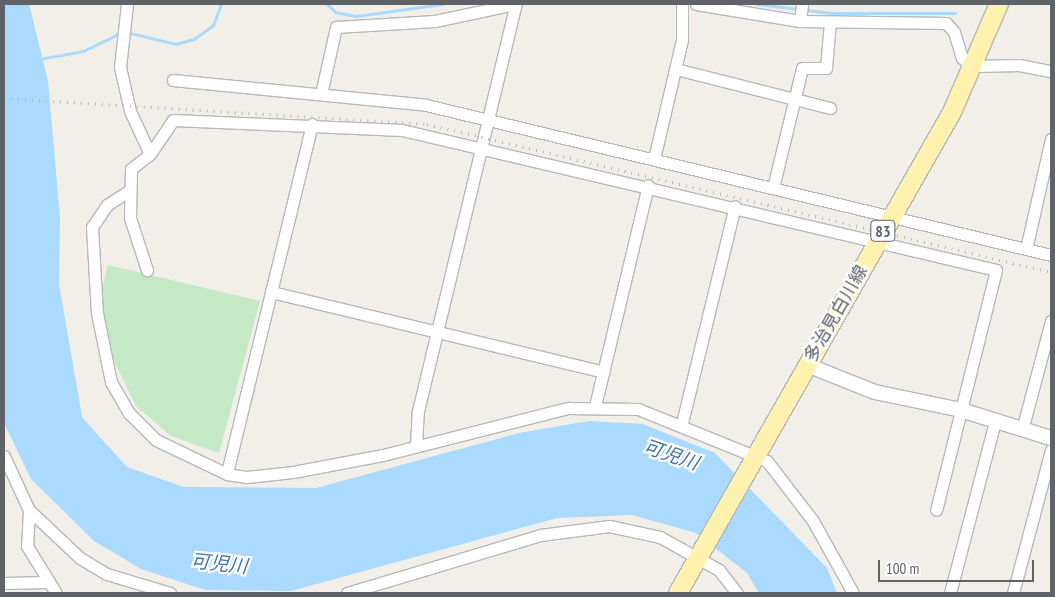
<!DOCTYPE html>
<html>
<head>
<meta charset="utf-8">
<style>
	body { margin:0 }
	#map { position:relative; width:1055px; height:597px; overflow:hidden; background:#f1efe8; font-family:"PT Sans Narrow","Noto Sans JP",sans-serif }
	div>[style] { position:absolute }
	.green>* { inset:0; background:#c5e8c5 }
	.water>* { inset:0; background:#aadaff }
	.stream>* { height:3px; margin:-1.5px; padding:0 1.5px; transform-origin:1.5px; border-radius:1.5px; background:#aadaff }
	.roads { filter:drop-shadow(1px 0 #b5b8bc) drop-shadow(-1px 0 #b5b8bc) drop-shadow(0 1px #b5b8bc) drop-shadow(0 -1px #b5b8bc) }
	.minor>* { height:11px; margin:-5.5px; padding:0 5.5px; transform-origin:5.5px; border-radius:5.5px; background:#fff }
	.tertiary>* { height:14px; margin:-7px; padding:0 7px; transform-origin:7px; border-radius:7px; background:#fff }
	.primary>* { height:18px; margin:-9px; padding:0 9px; transform-origin:9px; border-radius:9px; background:#fff2af }
	.rail>* { height:3px; margin-top:-1.5px; transform-origin:0; background:repeating-linear-gradient(90deg,#b6b7b8 0 1px,transparent 0 7px) }
	span { translate:-50% -50%; white-space:nowrap; text-align:center; line-height:1.15; -webkit-text-stroke:4.5px #fff; paint-order:stroke }
	.shield-label span { padding:1px 4px; background:#fff; border:1px solid; border-radius:4px; -webkit-text-stroke-width:0 }
	.shield-label { font-size:16px; color:#5f6368; font-weight:700 }
	.street-label { font-size:18px; color:#5f6368 }
	.water-label { font-size:19px; color:#4174aa; font-style:italic }
	.frame { position:absolute; inset:0; border:5px solid #5f6368; pointer-events:none }
	.scale { position:absolute; left:878px; top:560px; width:156px; height:22px; box-sizing:border-box; border:2px solid #5f6368; border-top:0; padding-left:6px; font-size:15px; line-height:18px; white-space:nowrap; color:#5f6368; -webkit-text-stroke:4px #fff; paint-order:stroke }
</style>
</head>
<body>
<div id="map">
	<div class="green">
		<div style="clip-path:polygon(108px 265px,260px 301px,219px 453px,171px 436px,136px 406px,105px 342px,100px 296px)"></div>
	</div>
	<div class="water">
		<div style="clip-path:polygon(4px 4px,29px 4px,48px 81px,60px 217px,59px 284px,82px 417px,127px 467px,184px 487px,316px 488px,519px 433px,589px 421px,643px 424px,715px 453px,827px 568px,837px 593px,759px 593px,747px 573px,696px 533px,632px 515px,557px 518px,291px 591px,205px 590px,141px 569px,94px 541px,31px 479px,4px 423px)"></div>
	</div>
	<div class="stream">
		<div style="left:327px;top:4px;width:11px;rotate:45deg"></div>
		<div style="left:335px;top:12px;width:21px;rotate:11deg"></div>
		<div style="left:356px;top:16px;width:87px;rotate:-7.9deg"></div>
		<div style="left:757px;top:4px;width:75px;rotate:6.9deg"></div>
		<div style="left:831px;top:13px;width:124px"></div>
		<div style="left:126px;top:32px;width:51px;rotate:13.5deg"></div>
		<div style="left:176px;top:44px;width:19px;rotate:-16deg"></div>
		<div style="left:194px;top:39px;width:24px;rotate:-36deg"></div>
		<div style="left:213px;top:25px;width:22px;rotate:-69deg"></div>
		<div style="left:39px;top:59px;width:45px;rotate:-10.3deg"></div>
		<div style="left:83px;top:51px;width:41px;rotate:-25.9deg"></div>
	</div>
	<div class="roads">
		<div class="minor">
			<div style="left:127px;top:4px;width:63px;rotate:96.3deg"></div>
			<div style="left:120px;top:67px;width:45px;rotate:77.2deg"></div>
			<div style="left:130px;top:111px;width:47px;rotate:65.1deg"></div>
			<div style="left:150px;top:154px;width:24px;rotate:142deg"></div>
			<div style="left:131px;top:169px;width:49px;rotate:91.2deg"></div>
			<div style="left:130px;top:218px;width:55px;rotate:71.9deg"></div>
			<div style="left:696px;top:4px;width:105px;rotate:9.3deg"></div>
			<div style="left:800px;top:21px;width:146px;rotate:0.8deg"></div>
			<div style="left:946px;top:23px;width:12px;rotate:48deg"></div>
			<div style="left:954px;top:32px;width:27px;rotate:73deg"></div>
			<div style="left:962px;top:58px;width:14px;rotate:36deg"></div>
			<div style="left:973px;top:66px;width:46px;rotate:-1.2deg"></div>
			<div style="left:1019px;top:65px;width:33px;rotate:11deg"></div>
			<div style="left:800px;top:21px;width:17px;rotate:-83deg"></div>
			<div style="left:676px;top:69px;width:159px;rotate:14.2deg"></div>
			<div style="left:173px;top:80px;width:254px;rotate:5.6deg"></div>
			<div style="left:426px;top:105px;width:643px;rotate:13.5deg"></div>
			<div style="left:321px;top:94px;width:69px;rotate:-77.4deg"></div>
			<div style="left:336px;top:27px;width:99px;rotate:-3.5deg"></div>
			<div style="left:435px;top:21px;width:82px;rotate:-12deg"></div>
			<div style="left:312px;top:124px;width:360px;rotate:103.7deg"></div>
			<div style="left:227px;top:474px;width:20px;rotate:9deg"></div>
			<div style="left:247px;top:477px;width:46px;rotate:-6.2deg"></div>
			<div style="left:293px;top:472px;width:92px;rotate:-10.7deg"></div>
			<div style="left:383px;top:455px;width:191px;rotate:-14.3deg"></div>
			<div style="left:568px;top:408px;width:70px;rotate:0.8deg"></div>
			<div style="left:638px;top:409px;width:139px;rotate:22deg"></div>
			<div style="left:767px;top:461px;width:76px;rotate:52.5deg"></div>
			<div style="left:813px;top:521px;width:82px;rotate:60.9deg"></div>
			<div style="left:150px;top:154px;width:41px;rotate:-55.9deg"></div>
			<div style="left:173px;top:120px;width:229px;rotate:2.5deg"></div>
			<div style="left:402px;top:130px;width:610px;rotate:13.26deg"></div>
			<div style="left:996px;top:270px;width:247px;rotate:104deg"></div>
			<div style="left:654px;top:159px;width:122px;rotate:-76.8deg"></div>
			<div style="left:682px;top:40px;width:36px;rotate:-90deg"></div>
			<div style="left:773px;top:188px;width:123px;rotate:-76.4deg"></div>
			<div style="left:802px;top:68px;width:24px"></div>
			<div style="left:826px;top:68px;width:46px;rotate:-85deg"></div>
			<div style="left:130px;top:190px;width:27px;rotate:147deg"></div>
			<div style="left:107px;top:205px;width:27px;rotate:124deg"></div>
			<div style="left:92px;top:227px;width:86px;rotate:86.7deg"></div>
			<div style="left:97px;top:313px;width:70px;rotate:78.5deg"></div>
			<div style="left:111px;top:382px;width:36px;rotate:60deg"></div>
			<div style="left:129px;top:413px;width:38px;rotate:45deg"></div>
			<div style="left:156px;top:440px;width:79px;rotate:25.6deg"></div>
			<div style="left:1026px;top:249px;width:113px;rotate:-77.2deg"></div>
			<div style="left:271px;top:292px;width:342px;rotate:13.5deg"></div>
			<div style="left:595px;top:406px;width:227px;rotate:-76.5deg"></div>
			<div style="left:682px;top:423px;width:223px;rotate:-76.3deg"></div>
			<div style="left:1022px;top:430px;width:113px;rotate:-75.1deg"></div>
			<div style="left:416px;top:446px;width:35px;rotate:-87deg"></div>
			<div style="left:418px;top:411px;width:419px;rotate:-76.5deg"></div>
			<div style="left:4px;top:456px;width:60px;rotate:65.2deg"></div>
			<div style="left:29px;top:510px;width:36px;rotate:93deg"></div>
			<div style="left:27px;top:546px;width:55px;rotate:58.3deg"></div>
			<div style="left:29px;top:510px;width:70px;rotate:43.3deg"></div>
			<div style="left:80px;top:558px;width:31px;rotate:31deg"></div>
			<div style="left:107px;top:574px;width:66px;rotate:16.8deg"></div>
			<div style="left:4px;top:583px;width:43px;rotate:-1.3deg"></div>
			<div style="left:347px;top:593px;width:202px;rotate:-16.7deg"></div>
			<div style="left:540px;top:535px;width:70px;rotate:-7.4deg"></div>
			<div style="left:609px;top:526px;width:52px;rotate:12.2deg"></div>
			<div style="left:660px;top:537px;width:68px;rotate:29.2deg"></div>
			<div style="left:719px;top:570px;width:29px;rotate:52deg"></div>
			<div style="left:950px;top:593px;width:177px;rotate:-75.3deg"></div>
			<div style="left:1013px;top:593px;width:148px;rotate:-75.1deg"></div>
		</div>
		<div class="tertiary">
			<div style="left:807px;top:365px;width:73px;rotate:21.7deg"></div>
			<div style="left:875px;top:392px;width:88px;rotate:11.8deg"></div>
			<div style="left:961px;top:410px;width:94px;rotate:17.3deg"></div>
		</div>
		<div class="primary">
			<div style="left:678px;top:593px;width:554px;rotate:-60.33deg"></div>
			<div style="left:952px;top:112px;width:118px;rotate:-66.5deg"></div>
		</div>
	</div>
	<div class="rail">
		<div style="left:4px;top:98px;width:424px;rotate:3.5deg"></div>
		<div style="left:427px;top:124px;width:641px;rotate:13.34deg"></div>
	</div>
	<div class="shield-label">
		<span style="left:883px;top:231px">83</span>
	</div>
	<div class="street-label">
		<span style="left:836px;top:314px;rotate:-60deg">多治見白川線</span>
	</div>
	<div class="water-label">
		<span style="left:671px;top:455px;rotate:19deg">可児川</span>
		<span style="left:219px;top:564px;rotate:6deg">可児川</span>
	</div>
	<div class="frame"></div>
	<div class="scale">100 m</div>
</div>
</body>
</html>
